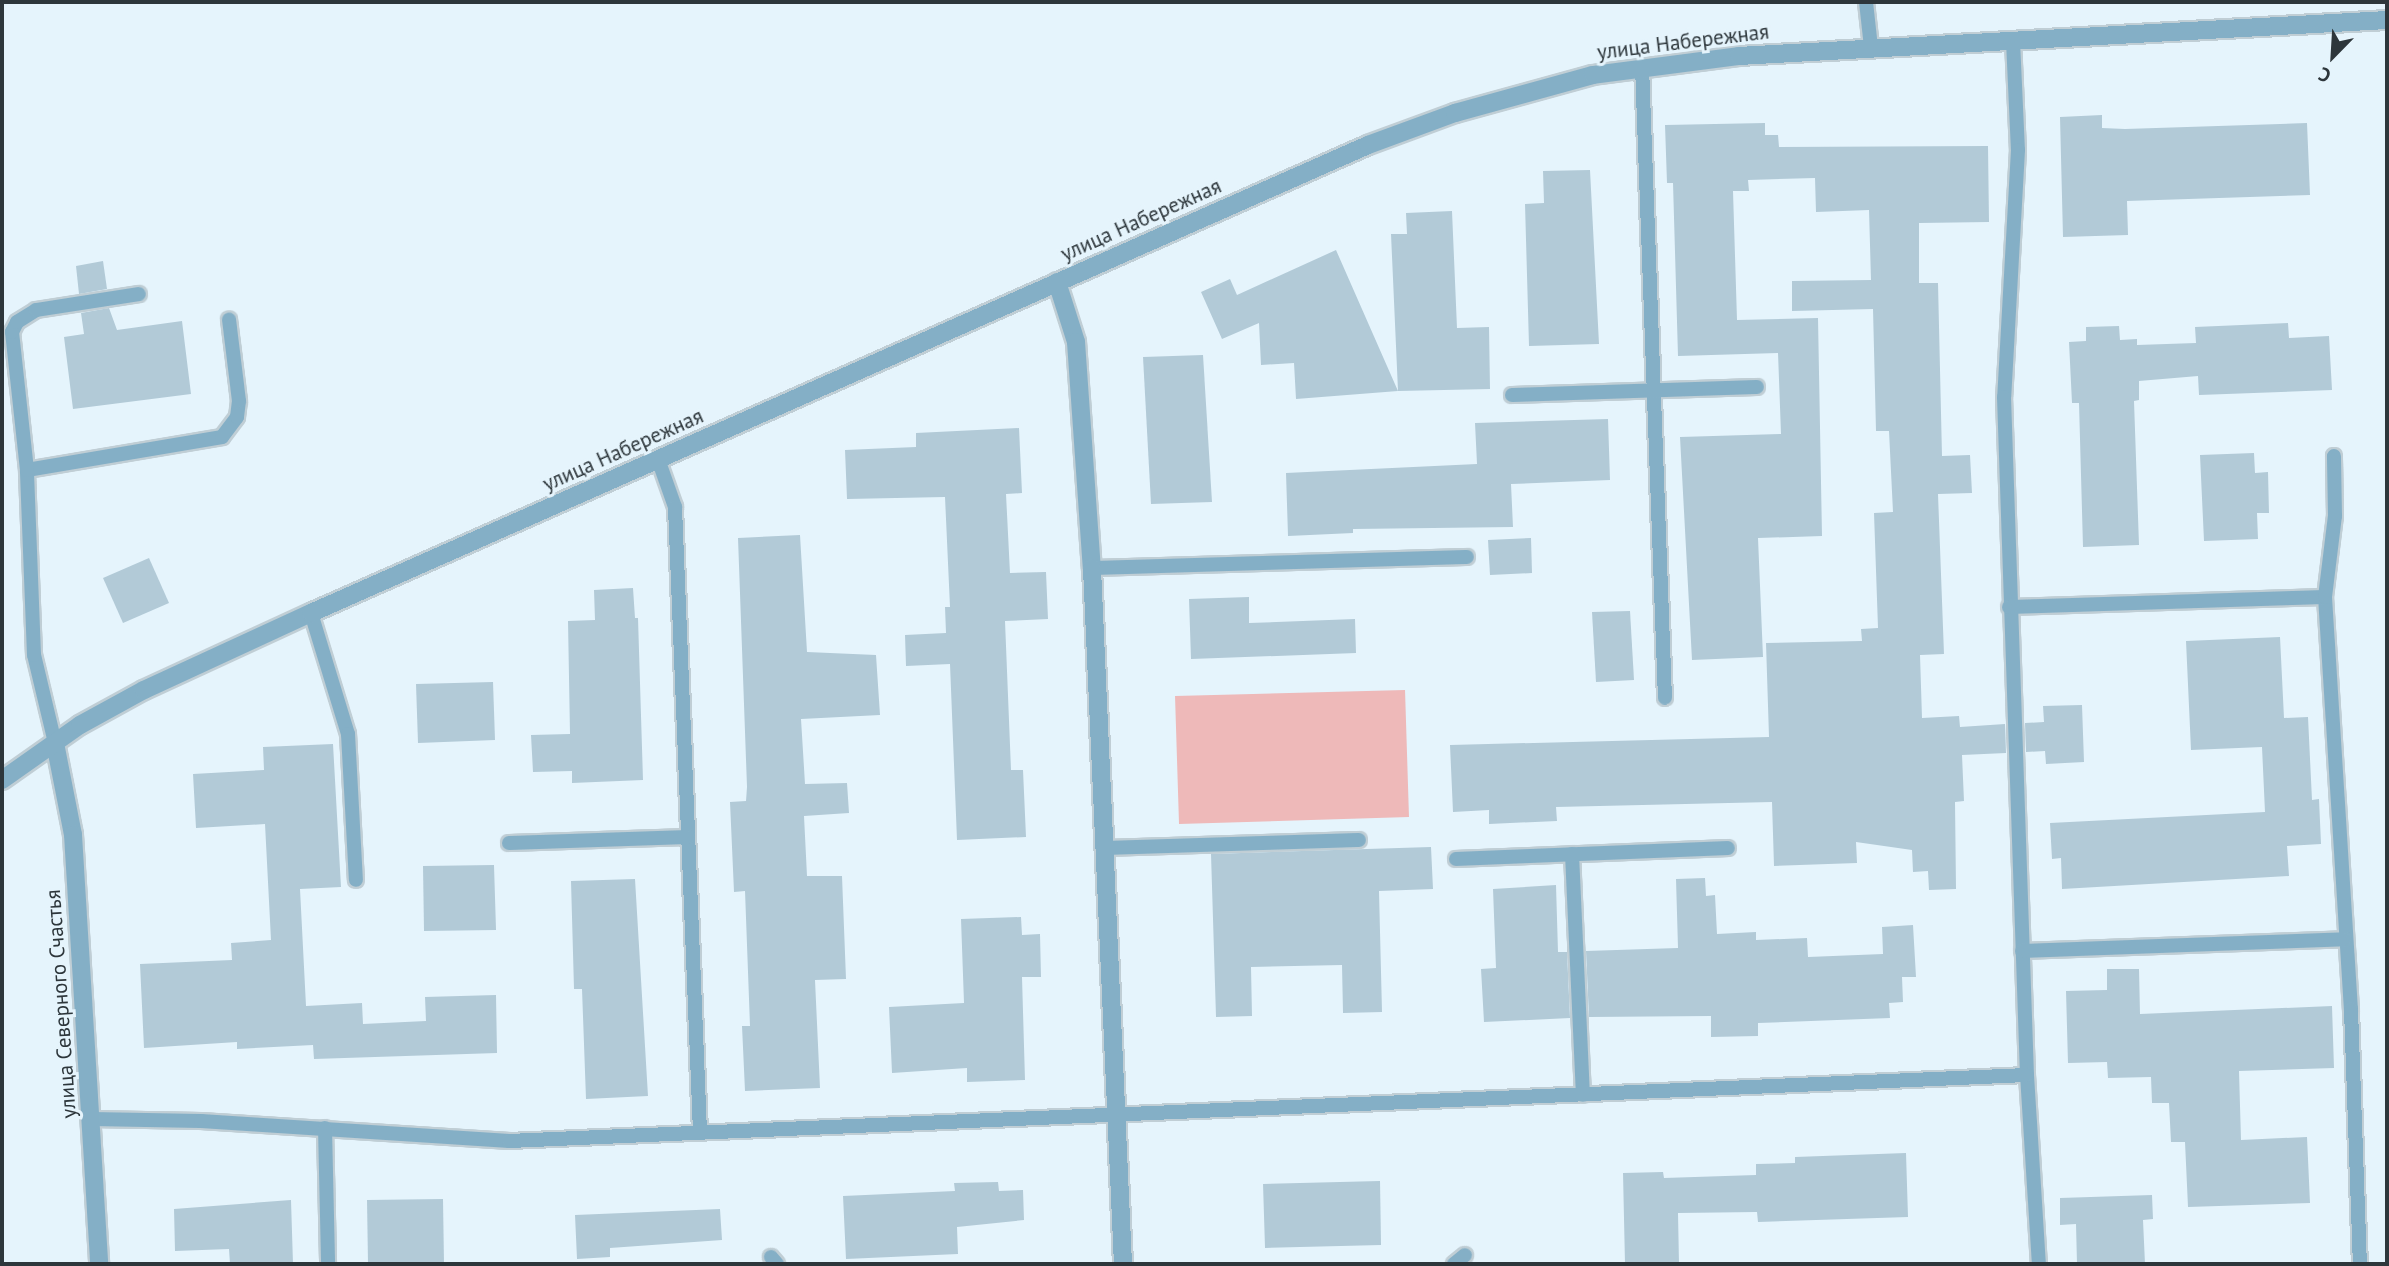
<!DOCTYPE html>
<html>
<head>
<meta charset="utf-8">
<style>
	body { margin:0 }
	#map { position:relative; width:2389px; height:1266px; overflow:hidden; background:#e5f4fc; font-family:"PT Sans",sans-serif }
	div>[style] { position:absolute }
	.green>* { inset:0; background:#eeb9b9 }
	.building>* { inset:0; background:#b2cad7 }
	.roads { filter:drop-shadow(2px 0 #c0ced5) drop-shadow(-2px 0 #c0ced5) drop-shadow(0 2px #c0ced5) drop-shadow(0 -2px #c0ced5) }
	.service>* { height:14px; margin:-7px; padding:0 7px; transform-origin:7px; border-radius:7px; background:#84afc6 }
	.minor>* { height:18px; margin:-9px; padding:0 9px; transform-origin:9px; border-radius:9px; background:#84afc6 }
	span { translate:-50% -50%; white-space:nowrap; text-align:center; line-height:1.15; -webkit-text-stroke:6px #e5f4fc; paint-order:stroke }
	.street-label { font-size:21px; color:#2d363b }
	.frame { position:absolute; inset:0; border:4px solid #2d363b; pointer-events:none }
	.north { position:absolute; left:2298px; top:21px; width:70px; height:70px; -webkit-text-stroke:5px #e5f4fc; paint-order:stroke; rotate:204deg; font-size:19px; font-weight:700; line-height:28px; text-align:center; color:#2d363b }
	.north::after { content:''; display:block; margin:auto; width:24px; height:32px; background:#2d363b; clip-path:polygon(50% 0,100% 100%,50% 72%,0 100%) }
</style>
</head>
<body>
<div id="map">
	<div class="green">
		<div style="clip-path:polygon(1405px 690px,1409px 817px,1179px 824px,1175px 696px)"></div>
	</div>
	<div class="building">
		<div style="clip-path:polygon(2102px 115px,2102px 128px,2125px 129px,2307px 123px,2310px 195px,2127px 201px,2128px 235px,2063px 237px,2060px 117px)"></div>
		<div style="clip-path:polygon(1765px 123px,1765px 135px,1778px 135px,1779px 147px,1988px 146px,1989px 222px,1919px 223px,1919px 283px,1938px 283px,1942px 456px,1970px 455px,1972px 493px,1938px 494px,1944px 654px,1920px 655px,1922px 718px,1959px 716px,1960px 727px,2005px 724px,2006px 753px,1962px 755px,1964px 801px,1955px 802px,1956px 889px,1929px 890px,1928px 871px,1913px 872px,1912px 850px,1856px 842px,1857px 863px,1774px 866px,1772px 802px,1556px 807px,1557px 821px,1489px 824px,1489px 810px,1453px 812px,1450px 745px,1769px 737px,1766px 643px,1862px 641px,1861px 629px,1878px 628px,1874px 513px,1893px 512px,1889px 431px,1876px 431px,1873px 309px,1792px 311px,1792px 281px,1871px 280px,1869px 210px,1816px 212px,1815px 178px,1748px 180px,1749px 191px,1733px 191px,1737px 320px,1818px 318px,1822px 536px,1758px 538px,1763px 657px,1692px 660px,1680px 437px,1781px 434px,1778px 353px,1678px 356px,1673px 183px,1667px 183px,1665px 125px)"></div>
		<div style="clip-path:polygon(1590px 170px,1599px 344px,1529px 346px,1525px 204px,1544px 203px,1543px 171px)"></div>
		<div style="clip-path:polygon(1452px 211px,1457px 328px,1489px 327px,1490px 389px,1398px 391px,1391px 234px,1407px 234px,1406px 213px)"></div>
		<div style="clip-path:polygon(1336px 250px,1398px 391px,1296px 399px,1294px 363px,1261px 365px,1259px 323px,1222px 339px,1201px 292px,1230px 279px,1237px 295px)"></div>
		<div style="clip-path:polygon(103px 261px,107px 289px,79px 294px,76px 266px)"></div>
		<div style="clip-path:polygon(109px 308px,117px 330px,182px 321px,191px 394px,73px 409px,64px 337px,84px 334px,81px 313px)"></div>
		<div style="clip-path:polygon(2288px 323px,2289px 338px,2329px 336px,2332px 390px,2199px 395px,2198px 376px,2139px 381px,2139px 400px,2134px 401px,2139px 545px,2083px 547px,2079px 403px,2072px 403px,2069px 342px,2086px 341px,2086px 327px,2119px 326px,2120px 340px,2137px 339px,2137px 345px,2196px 343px,2195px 327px)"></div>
		<div style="clip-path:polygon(1203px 355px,1212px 502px,1151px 504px,1143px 357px)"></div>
		<div style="clip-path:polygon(1608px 419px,1610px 480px,1511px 484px,1513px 527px,1353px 529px,1353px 533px,1288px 536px,1286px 473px,1477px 464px,1475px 423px)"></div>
		<div style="clip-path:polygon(1019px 428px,1022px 493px,1006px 494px,1010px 573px,1046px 572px,1048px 619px,1005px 621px,1011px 770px,1023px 770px,1026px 837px,957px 840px,950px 664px,906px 666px,905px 635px,946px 633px,945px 607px,950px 607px,945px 497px,847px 499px,845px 450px,916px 447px,916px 433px)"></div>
		<div style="clip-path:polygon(2254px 453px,2255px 473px,2268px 472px,2269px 513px,2257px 513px,2258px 539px,2204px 541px,2200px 455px)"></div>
		<div style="clip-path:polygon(800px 535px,807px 652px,876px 655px,880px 715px,801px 719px,805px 784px,847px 783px,849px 813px,804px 816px,807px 876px,842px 876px,846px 979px,815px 980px,820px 1088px,745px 1091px,742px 1026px,750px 1026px,745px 891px,734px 892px,730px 802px,746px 801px,747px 787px,738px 538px)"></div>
		<div style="clip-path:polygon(1531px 538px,1532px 573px,1490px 575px,1488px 540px)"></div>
		<div style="clip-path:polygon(149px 558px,169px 603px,123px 623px,103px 578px)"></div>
		<div style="clip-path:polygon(633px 588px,635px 618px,638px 618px,643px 780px,572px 783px,572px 771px,533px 772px,531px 735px,570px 734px,568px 621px,595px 620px,594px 590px)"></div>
		<div style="clip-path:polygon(1249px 597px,1249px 623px,1355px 619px,1356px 653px,1191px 659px,1189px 599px)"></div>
		<div style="clip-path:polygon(1630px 611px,1634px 680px,1596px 682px,1592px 612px)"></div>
		<div style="clip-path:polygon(2280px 637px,2284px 718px,2308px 717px,2312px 800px,2319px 799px,2321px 844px,2287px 846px,2289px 876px,2062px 889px,2061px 858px,2052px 859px,2050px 823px,2265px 812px,2262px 747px,2191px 750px,2186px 641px)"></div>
		<div style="clip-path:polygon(493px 682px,495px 740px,418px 743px,416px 684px)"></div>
		<div style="clip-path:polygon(2082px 705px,2084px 762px,2046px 764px,2045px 751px,2026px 752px,2025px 723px,2044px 722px,2043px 706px)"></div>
		<div style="clip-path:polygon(333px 744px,341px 887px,300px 889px,306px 1006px,362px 1003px,363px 1024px,426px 1021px,425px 997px,496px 995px,497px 1053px,314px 1059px,313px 1045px,237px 1049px,237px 1042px,144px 1048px,140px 964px,232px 960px,231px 943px,271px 940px,265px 824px,196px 828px,193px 774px,264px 770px,263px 747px)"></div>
		<div style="clip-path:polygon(1431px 847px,1433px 889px,1379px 891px,1382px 1012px,1343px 1013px,1342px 965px,1251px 967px,1252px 1016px,1216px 1017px,1211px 854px)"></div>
		<div style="clip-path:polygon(494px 865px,496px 930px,424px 931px,423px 866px)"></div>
		<div style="clip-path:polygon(1705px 878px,1706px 896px,1715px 895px,1717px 934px,1756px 932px,1756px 940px,1807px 938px,1808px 957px,1883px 954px,1882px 927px,1913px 925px,1916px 977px,1902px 977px,1903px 1002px,1889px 1003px,1890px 1018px,1758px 1023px,1758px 1036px,1711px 1037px,1711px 1016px,1589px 1017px,1586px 951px,1678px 948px,1676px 879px)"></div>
		<div style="clip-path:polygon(635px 879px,648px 1096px,586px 1099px,582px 989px,574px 989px,571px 881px)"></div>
		<div style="clip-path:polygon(1556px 885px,1558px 952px,1567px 952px,1570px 1018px,1484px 1022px,1481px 969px,1496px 968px,1493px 889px)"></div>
		<div style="clip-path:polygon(1021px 917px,1022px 935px,1040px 934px,1041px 977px,1022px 977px,1025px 1080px,967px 1082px,967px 1068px,892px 1073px,889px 1007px,964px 1003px,961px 919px)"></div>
		<div style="clip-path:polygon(2107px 969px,2139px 969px,2140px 1014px,2332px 1006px,2334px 1068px,2239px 1071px,2241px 1140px,2307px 1137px,2310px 1203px,2188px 1207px,2185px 1142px,2171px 1142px,2169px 1103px,2152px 1103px,2151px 1077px,2108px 1078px,2107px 1062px,2068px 1063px,2066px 991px,2107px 990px)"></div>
		<div style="clip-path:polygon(1906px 1153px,1908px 1217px,1758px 1222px,1757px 1212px,1678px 1213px,1679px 1264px,1625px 1264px,1623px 1173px,1663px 1172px,1664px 1178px,1756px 1175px,1756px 1164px,1795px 1163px,1795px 1157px)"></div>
		<div style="clip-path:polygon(1380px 1181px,1381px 1245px,1265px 1248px,1263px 1184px)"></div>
		<div style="clip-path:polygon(998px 1182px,999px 1191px,1023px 1190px,1024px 1220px,957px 1227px,958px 1254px,846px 1259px,843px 1196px,955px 1191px,954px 1183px)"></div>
		<div style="clip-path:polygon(2152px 1195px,2153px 1219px,2143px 1220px,2145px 1264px,2077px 1264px,2076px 1224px,2060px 1225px,2060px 1198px)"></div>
		<div style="clip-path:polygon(443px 1199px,444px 1264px,368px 1264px,367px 1200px)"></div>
		<div style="clip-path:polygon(291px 1200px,293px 1264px,230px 1264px,229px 1249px,175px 1251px,174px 1209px)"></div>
		<div style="clip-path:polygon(720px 1209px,722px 1240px,610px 1248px,610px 1257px,577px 1259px,575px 1215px)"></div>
	</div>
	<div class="roads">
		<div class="service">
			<div style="left:1866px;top:2px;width:45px;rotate:83.7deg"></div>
			<div style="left:2013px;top:41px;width:109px;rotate:87.4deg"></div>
			<div style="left:2018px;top:150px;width:247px;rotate:93.2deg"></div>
			<div style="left:2004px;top:397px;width:678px;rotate:88.06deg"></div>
			<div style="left:2027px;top:1075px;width:189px;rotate:86.4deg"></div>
			<div style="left:1642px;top:66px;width:632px;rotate:87.92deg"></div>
			<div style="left:1512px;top:395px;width:245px;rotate:-1.9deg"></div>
			<div style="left:658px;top:459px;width:51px;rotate:70.5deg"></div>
			<div style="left:675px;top:507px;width:626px;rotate:87.71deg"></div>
			<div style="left:27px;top:470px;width:198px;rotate:-9.6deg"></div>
			<div style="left:222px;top:437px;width:25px;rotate:-53deg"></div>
			<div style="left:237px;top:417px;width:16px;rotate:-83deg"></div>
			<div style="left:239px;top:401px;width:82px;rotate:-97deg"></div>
			<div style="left:1092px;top:568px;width:375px;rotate:-1.7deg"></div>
			<div style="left:2325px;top:597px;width:413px;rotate:86.4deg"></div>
			<div style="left:2351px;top:1009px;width:255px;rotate:88deg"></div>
			<div style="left:2009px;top:607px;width:316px;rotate:-1.8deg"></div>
			<div style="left:2325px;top:597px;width:82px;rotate:-83deg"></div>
			<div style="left:2335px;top:516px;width:60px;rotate:-91deg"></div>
			<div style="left:311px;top:613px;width:127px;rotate:73deg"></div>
			<div style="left:348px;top:734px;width:146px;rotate:86.9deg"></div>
			<div style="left:55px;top:743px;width:90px;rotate:-103.4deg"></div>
			<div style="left:34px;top:655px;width:185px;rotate:-92.2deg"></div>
			<div style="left:27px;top:470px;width:139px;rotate:-96.2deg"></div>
			<div style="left:12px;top:332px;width:11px;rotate:-63deg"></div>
			<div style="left:17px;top:322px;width:22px;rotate:-32deg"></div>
			<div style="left:36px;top:310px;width:104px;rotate:-8.8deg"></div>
			<div style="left:509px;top:843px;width:179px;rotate:-1.9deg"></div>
			<div style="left:1104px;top:848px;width:255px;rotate:-1.8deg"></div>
			<div style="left:1572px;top:854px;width:241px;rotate:87.4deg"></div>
			<div style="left:1456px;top:859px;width:272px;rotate:-2.3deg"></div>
			<div style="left:2022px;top:951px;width:323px;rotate:-2.1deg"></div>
			<div style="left:91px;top:1119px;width:110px;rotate:1deg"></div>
			<div style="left:201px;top:1121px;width:309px;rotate:3.7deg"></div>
			<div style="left:509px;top:1141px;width:1519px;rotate:-2.49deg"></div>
			<div style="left:325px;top:1128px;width:136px;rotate:88.7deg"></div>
			<div style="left:771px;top:1257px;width:9px;rotate:49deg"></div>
			<div style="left:1454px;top:1264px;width:14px;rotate:-39deg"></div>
		</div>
		<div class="minor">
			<div style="left:1057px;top:282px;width:63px;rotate:72.4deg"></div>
			<div style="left:1076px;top:342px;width:227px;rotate:86deg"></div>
			<div style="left:1092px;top:568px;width:697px;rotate:87.45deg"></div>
			<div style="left:55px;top:743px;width:94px;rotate:78.9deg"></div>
			<div style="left:73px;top:835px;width:430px;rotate:86.5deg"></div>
			<div style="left:2px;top:780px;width:95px;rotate:-35.2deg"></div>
			<div style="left:80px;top:725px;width:73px;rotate:-28.7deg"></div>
			<div style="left:144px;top:690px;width:184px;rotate:-24.8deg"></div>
			<div style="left:311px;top:613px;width:1156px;rotate:-23.88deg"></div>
			<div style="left:1368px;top:145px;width:93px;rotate:-20.2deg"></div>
			<div style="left:1455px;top:113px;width:143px;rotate:-15.4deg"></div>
			<div style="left:1593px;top:75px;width:147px;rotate:-7.4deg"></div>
			<div style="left:1739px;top:56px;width:649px;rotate:-3.18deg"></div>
		</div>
	</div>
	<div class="street-label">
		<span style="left:1683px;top:42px;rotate:-7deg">улица Набережная</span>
		<span style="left:1141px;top:220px;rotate:-24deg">улица Набережная</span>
		<span style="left:623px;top:450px;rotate:-24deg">улица Набережная</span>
		<span style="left:61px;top:1004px;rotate:-94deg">улица Северного Счастья</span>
	</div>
	<div class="frame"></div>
	<div class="north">С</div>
</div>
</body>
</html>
